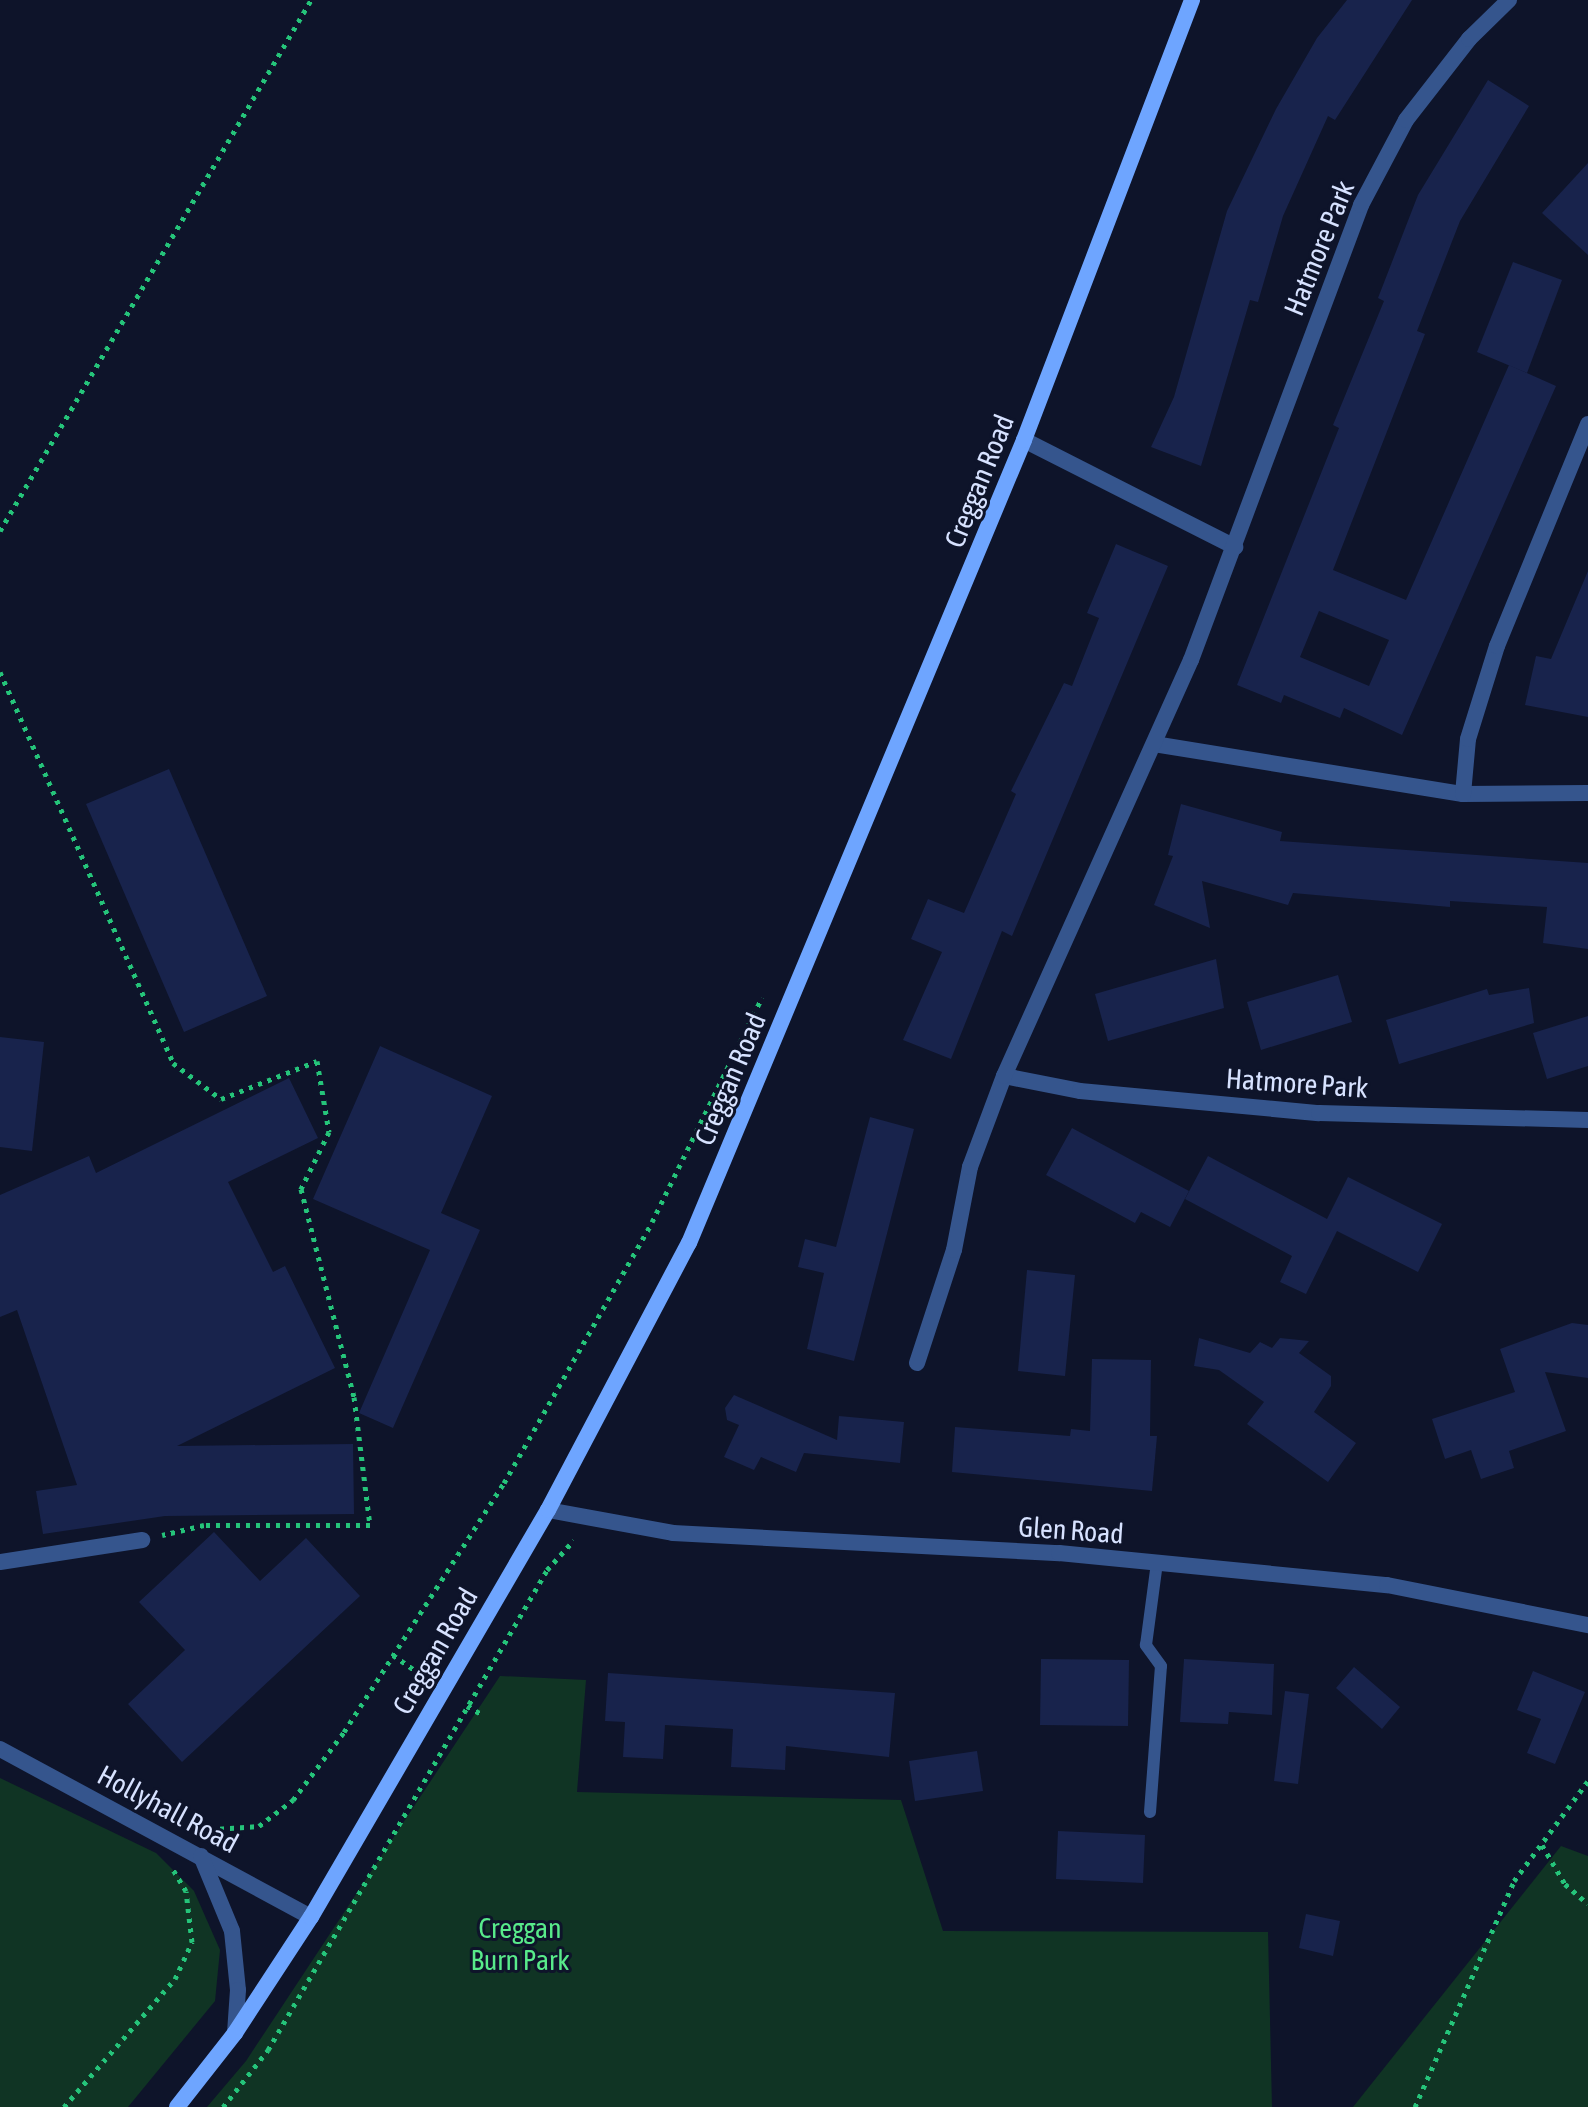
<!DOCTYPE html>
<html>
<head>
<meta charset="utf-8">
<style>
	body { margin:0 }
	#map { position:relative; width:1588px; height:2107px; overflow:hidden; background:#0e142a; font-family:"Asap Condensed",sans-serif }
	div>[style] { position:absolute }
	.green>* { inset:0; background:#103424 }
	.building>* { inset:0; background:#18234c }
	.path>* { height:5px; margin-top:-2.5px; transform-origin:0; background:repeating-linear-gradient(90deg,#25c47a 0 4px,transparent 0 10px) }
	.service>* { height:12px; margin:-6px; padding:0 6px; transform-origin:6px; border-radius:6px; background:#35558d }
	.minor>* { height:16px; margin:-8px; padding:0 8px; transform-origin:8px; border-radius:8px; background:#35558d }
	.tertiary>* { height:16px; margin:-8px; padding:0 8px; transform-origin:8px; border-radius:8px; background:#35558d }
	.secondary>* { height:16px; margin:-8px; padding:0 8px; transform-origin:8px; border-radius:8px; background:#6ea5ff }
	span { translate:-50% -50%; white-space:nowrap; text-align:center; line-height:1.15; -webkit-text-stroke:6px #0e142a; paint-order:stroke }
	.street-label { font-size:28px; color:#d7e2ff }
	.park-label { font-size:28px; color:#58ea8a }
</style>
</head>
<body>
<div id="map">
	<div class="green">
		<div style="clip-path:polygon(500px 1676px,586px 1680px,577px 1792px,901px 1800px,943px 1931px,1268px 1932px,1272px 2107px,207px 2107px,246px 2061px)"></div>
		<div style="clip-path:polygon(0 1778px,156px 1853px,194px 1891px,220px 1950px,215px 2001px,128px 2107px,0 2107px)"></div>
		<div style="clip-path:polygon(1561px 1846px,1588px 1856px,1588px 2107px,1353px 2107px)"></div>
	</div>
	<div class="building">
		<div style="clip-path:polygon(1347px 0,1412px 0,1335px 120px,1328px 116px,1283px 216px,1258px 302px,1250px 300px,1201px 466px,1151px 447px,1174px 397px,1227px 211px,1276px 109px,1317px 38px)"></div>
		<div style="clip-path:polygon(evenodd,1488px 80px,1529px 106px,1460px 221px,1417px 331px,1425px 334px,1333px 570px,1406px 600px,1509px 365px,1556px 386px,1402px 735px,1344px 708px,1340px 718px,1284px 695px,1281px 703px,1237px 685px,1339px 428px,1333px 425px,1384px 301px,1378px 298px,1418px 195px,1488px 80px,1319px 611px,1389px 640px,1369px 686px,1300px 657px,1319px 611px)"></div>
		<div style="clip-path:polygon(1588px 163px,1588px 255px,1542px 213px)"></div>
		<div style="clip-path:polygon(1513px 262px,1562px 280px,1527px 373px,1477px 352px)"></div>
		<div style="clip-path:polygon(1116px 544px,1168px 566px,1012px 936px,1002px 931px,951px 1059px,903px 1040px,942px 952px,911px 939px,928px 899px,964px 913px,1016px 794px,1011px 791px,1064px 683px,1072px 686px,1099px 618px,1087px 613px)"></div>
		<div style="clip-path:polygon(1588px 571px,1588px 717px,1525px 705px,1536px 656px,1551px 659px)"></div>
		<div style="clip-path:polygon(169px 769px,267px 996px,184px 1032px,86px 804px)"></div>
		<div style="clip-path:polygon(1181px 804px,1282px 832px,1280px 841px,1588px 863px,1588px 949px,1543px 943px,1547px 907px,1450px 901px,1450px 907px,1293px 893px,1288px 905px,1202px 881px,1210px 928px,1154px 905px,1173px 856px,1168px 855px)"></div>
		<div style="clip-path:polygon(1216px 959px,1224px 1008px,1108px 1041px,1095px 994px)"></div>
		<div style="clip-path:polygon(1338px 975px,1352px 1022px,1261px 1050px,1247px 1002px)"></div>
		<div style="clip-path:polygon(1529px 988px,1534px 1023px,1399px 1064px,1386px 1020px,1487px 989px,1489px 995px)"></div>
		<div style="clip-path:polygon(1588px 1016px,1588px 1066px,1547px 1079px,1533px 1033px)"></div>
		<div style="clip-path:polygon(0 1037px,44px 1042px,32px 1151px,0 1147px)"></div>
		<div style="clip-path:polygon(380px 1046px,492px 1096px,441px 1213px,480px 1230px,393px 1428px,359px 1413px,430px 1250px,313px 1199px)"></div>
		<div style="clip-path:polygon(289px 1078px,318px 1138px,228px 1182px,273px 1272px,285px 1266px,335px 1368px,177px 1446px,353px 1444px,354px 1514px,165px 1516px,43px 1534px,36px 1491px,77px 1485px,17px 1310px,0 1317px,0 1195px,89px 1156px,96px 1173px)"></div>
		<div style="clip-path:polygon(870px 1117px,914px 1129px,854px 1361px,807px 1349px,824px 1273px,798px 1267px,805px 1239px,836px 1247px)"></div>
		<div style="clip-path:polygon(1072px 1128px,1189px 1191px,1170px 1227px,1141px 1212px,1135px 1223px,1046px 1175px)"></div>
		<div style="clip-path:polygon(1208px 1156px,1327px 1219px,1348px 1177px,1442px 1224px,1418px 1272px,1337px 1231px,1306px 1294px,1280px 1282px,1292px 1256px,1185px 1199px)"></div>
		<div style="clip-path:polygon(1027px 1270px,1075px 1275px,1065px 1376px,1018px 1371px)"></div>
		<div style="clip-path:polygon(1572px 1323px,1588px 1325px,1588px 1378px,1545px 1372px,1566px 1431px,1509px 1451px,1514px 1468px,1481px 1479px,1471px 1450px,1445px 1459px,1432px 1419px,1515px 1392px,1500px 1349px)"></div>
		<div style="clip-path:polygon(1199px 1338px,1250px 1353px,1260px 1342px,1272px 1348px,1280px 1338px,1309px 1341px,1299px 1353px,1331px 1376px,1331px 1386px,1314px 1412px,1356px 1443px,1328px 1482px,1247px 1424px,1264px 1402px,1219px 1370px,1194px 1366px)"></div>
		<div style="clip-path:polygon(1092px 1359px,1151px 1360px,1150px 1436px,1157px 1436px,1152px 1491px,952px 1472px,955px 1427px,1070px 1436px,1071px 1429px,1090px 1431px)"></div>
		<div style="clip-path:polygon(734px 1395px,837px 1440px,839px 1416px,904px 1422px,900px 1463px,804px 1453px,796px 1472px,761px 1457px,754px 1470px,724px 1457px,739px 1425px,727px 1420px,725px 1408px)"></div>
		<div style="clip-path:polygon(214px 1532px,260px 1581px,306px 1538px,360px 1596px,182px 1762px,128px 1704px,185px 1650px,139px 1602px)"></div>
		<div style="clip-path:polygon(1041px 1659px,1129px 1660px,1128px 1726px,1040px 1725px)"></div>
		<div style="clip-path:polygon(1184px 1659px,1274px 1664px,1272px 1715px,1229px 1712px,1228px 1724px,1180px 1722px)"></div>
		<div style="clip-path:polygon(1354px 1667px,1400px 1707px,1382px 1729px,1336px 1688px)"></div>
		<div style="clip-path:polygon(1533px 1671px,1585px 1692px,1555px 1764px,1527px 1753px,1541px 1719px,1517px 1710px)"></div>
		<div style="clip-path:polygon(608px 1673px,895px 1693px,889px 1757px,786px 1746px,785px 1770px,731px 1767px,733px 1729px,665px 1725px,663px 1759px,623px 1757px,625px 1722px,605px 1721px)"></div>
		<div style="clip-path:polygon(1285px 1691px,1309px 1694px,1298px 1784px,1274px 1781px)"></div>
		<div style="clip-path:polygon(977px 1751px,983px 1791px,915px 1801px,909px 1761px)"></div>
		<div style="clip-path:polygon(1058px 1831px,1145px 1835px,1143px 1883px,1056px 1879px)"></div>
		<div style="clip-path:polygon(1306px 1914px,1340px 1921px,1333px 1956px,1299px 1948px)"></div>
	</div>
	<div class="path">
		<div style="left:0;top:531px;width:615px;rotate:-59.64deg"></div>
		<div style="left:0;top:672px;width:428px;rotate:66.1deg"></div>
		<div style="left:173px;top:1063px;width:60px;rotate:36.9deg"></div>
		<div style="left:221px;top:1099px;width:103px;rotate:-21.6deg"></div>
		<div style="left:317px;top:1061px;width:72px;rotate:80.4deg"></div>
		<div style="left:329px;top:1132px;width:64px;rotate:116.2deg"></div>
		<div style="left:301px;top:1189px;width:215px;rotate:75.7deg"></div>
		<div style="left:354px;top:1397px;width:129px;rotate:82.9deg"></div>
		<div style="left:370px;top:1525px;width:166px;rotate:180deg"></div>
		<div style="left:204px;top:1525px;width:43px;rotate:166.6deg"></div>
		<div style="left:393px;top:1655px;width:40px;rotate:34.9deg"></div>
		<div style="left:467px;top:1706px;width:18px;rotate:29deg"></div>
		<div style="left:200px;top:1830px;width:59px;rotate:-3.9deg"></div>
		<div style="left:259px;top:1826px;width:43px;rotate:-37.4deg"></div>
		<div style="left:293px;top:1800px;width:85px;rotate:-53.1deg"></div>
		<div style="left:344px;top:1732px;width:296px;rotate:-57.3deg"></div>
		<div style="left:504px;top:1483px;width:300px;rotate:-60.4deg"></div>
		<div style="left:652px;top:1222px;width:250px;rotate:-63.9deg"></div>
		<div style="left:1542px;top:1845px;width:45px;rotate:59.5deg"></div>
		<div style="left:1565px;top:1884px;width:30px;rotate:41deg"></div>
		<div style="left:64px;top:2107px;width:169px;rotate:-49.1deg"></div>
		<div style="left:175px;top:1979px;width:41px;rotate:-65.3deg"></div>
		<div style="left:192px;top:1942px;width:51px;rotate:-96.7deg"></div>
		<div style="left:186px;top:1891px;width:26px;rotate:-121deg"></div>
		<div style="left:223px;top:2107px;width:73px;rotate:-51.7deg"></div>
		<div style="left:268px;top:2050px;width:555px;rotate:-59.83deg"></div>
		<div style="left:547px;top:1570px;width:40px;rotate:-48deg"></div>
		<div style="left:1415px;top:2107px;width:247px;rotate:-66.3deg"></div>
		<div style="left:1514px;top:1881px;width:124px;rotate:-53.5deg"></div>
	</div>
	<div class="service">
		<div style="left:1150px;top:1812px;width:146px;rotate:-85.7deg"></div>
		<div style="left:1161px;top:1666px;width:26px;rotate:-126deg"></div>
		<div style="left:1146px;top:1645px;width:83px;rotate:-82.4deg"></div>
	</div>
	<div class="minor">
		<div style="left:1024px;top:440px;width:237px;rotate:26.9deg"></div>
		<div style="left:1154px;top:744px;width:313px;rotate:9.2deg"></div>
		<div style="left:1463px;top:794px;width:125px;rotate:-0.5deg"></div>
		<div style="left:1463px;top:794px;width:55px;rotate:-84.8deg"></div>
		<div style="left:1468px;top:739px;width:97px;rotate:-72.7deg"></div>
		<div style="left:1497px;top:646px;width:240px;rotate:-67.7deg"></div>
		<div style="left:1004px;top:1076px;width:77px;rotate:11.2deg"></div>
		<div style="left:1080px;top:1091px;width:240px;rotate:5.3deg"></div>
		<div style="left:1319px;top:1113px;width:269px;rotate:1.5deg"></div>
		<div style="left:917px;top:1363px;width:119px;rotate:-71.9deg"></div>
		<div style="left:954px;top:1250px;width:85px;rotate:-79.1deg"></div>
		<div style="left:970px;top:1167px;width:97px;rotate:-69.5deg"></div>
		<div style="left:1004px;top:1076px;width:456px;rotate:-65.8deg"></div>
		<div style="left:1191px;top:660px;width:486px;rotate:-69.5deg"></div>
		<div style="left:1361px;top:205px;width:96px;rotate:-62.1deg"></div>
		<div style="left:1406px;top:120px;width:103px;rotate:-52.1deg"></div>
		<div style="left:1469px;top:39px;width:56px;rotate:-44.3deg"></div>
		<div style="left:0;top:1562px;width:144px;rotate:-8.8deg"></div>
	</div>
	<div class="tertiary">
		<div style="left:548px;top:1510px;width:127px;rotate:10.4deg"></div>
		<div style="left:673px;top:1533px;width:387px;rotate:3deg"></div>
		<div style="left:1059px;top:1553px;width:330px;rotate:5.6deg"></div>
		<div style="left:1387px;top:1585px;width:205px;rotate:11.3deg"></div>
		<div style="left:0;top:1749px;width:353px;rotate:28.4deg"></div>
		<div style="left:201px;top:1856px;width:81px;rotate:67.5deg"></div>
		<div style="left:232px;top:1931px;width:59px;rotate:84.2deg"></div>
		<div style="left:238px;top:1990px;width:43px;rotate:94deg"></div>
	</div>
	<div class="secondary">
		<div style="left:177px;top:2107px;width:94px;rotate:-51.9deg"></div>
		<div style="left:235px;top:2033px;width:139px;rotate:-56.8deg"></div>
		<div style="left:311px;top:1917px;width:471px;rotate:-59.8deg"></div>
		<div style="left:548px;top:1510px;width:302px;rotate:-62.2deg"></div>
		<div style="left:689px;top:1243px;width:870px;rotate:-67.35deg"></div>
		<div style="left:1024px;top:440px;width:471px;rotate:-69.1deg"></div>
	</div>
	<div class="street-label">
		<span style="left:1319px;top:248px;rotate:-68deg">Hatmore Park</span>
		<span style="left:979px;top:481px;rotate:-68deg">Creggan Road</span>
		<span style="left:730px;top:1079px;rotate:-67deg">Creggan Road</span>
		<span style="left:1297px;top:1083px;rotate:4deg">Hatmore Park</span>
		<span style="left:1071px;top:1530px;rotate:4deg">Glen Road</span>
		<span style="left:435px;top:1651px;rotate:-60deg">Creggan Road</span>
		<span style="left:168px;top:1809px;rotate:28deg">Hollyhall Road</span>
	</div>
	<div class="park-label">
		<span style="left:520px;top:1944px">Creggan<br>Burn Park</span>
	</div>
</div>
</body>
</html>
